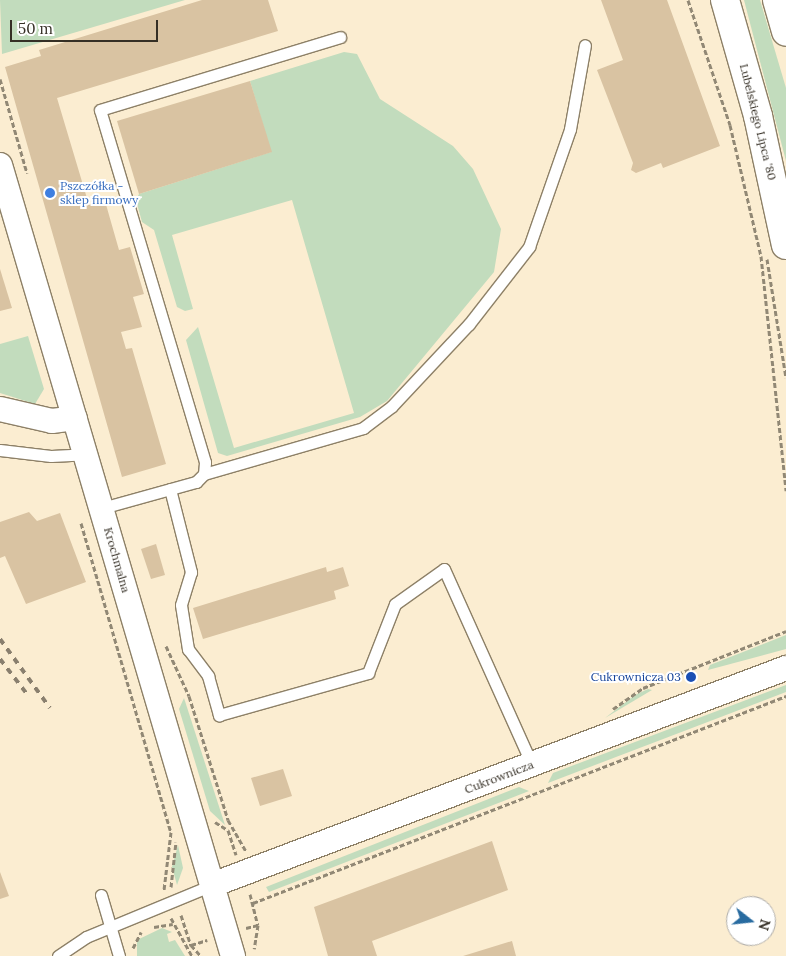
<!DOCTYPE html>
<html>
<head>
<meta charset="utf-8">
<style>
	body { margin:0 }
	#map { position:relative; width:786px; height:956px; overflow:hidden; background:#fbedd1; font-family:Lora,serif }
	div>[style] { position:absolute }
	.green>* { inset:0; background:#c2dcbd }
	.building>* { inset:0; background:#d9c3a2 }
	.path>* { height:3px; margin-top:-1.5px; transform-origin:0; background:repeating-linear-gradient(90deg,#918875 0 5px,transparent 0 7.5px) }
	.roads { filter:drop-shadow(1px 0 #8d8067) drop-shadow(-1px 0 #8d8067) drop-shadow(0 1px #8d8067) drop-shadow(0 -1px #8d8067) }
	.lane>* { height:11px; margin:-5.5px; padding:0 5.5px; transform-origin:5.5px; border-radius:5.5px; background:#fff }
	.street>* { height:24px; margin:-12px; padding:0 12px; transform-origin:12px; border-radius:12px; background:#fff }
	.secondary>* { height:28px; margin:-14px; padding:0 14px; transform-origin:14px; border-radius:14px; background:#fff }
	.rail>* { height:4px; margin-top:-2px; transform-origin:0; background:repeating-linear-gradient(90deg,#897f6e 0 6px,transparent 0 12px) }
	.dots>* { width:14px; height:14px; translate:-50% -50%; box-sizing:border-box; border:2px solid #fff; border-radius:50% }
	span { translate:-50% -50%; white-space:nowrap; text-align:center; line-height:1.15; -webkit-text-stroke:4px #fff; paint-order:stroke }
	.street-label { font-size:12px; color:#352f25 }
	.shop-label { font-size:12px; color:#366cbe }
	.left { translate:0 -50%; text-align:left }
	.transit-label { font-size:12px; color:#164399 }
	.right { translate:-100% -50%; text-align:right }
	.north { position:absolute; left:726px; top:896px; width:50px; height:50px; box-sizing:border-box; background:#fff; border:1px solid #aeaca8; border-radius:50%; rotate:106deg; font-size:14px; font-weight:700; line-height:20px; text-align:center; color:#352f25 }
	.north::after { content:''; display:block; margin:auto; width:18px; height:22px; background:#286ba0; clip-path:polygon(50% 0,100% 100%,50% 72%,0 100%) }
	.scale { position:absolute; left:10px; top:20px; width:148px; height:22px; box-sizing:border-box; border:2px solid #352f25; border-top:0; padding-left:6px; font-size:15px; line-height:18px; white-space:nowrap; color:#352f25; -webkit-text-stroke:4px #fff; paint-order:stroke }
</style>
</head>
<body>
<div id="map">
	<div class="green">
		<div style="clip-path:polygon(0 0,185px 0,2px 54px)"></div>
		<div style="clip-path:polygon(744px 0,760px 0,786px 88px,786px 161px)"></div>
		<div style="clip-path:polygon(344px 52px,357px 54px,380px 99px,453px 146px,473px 169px,501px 229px,494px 272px,387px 401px,360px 417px,227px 456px,218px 453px,186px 340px,198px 327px,234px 448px,354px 413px,292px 200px,172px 235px,193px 309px,185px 311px,177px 307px,154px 230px,142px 222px,136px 200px,139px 194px,271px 152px,250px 81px)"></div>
		<div style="clip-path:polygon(28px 336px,44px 389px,35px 404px,0 393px,0 344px)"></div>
		<div style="clip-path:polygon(786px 635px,786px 649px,708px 670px,710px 665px)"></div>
		<div style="clip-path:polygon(786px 685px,786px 692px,548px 783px,553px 773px)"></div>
		<div style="clip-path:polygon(648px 689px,652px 690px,605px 718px,635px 695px)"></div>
		<div style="clip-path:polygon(184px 698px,225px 825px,210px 811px,179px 709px)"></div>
		<div style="clip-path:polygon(519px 787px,529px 791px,269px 892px,266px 887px)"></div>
		<div style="clip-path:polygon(178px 845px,183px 868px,177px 885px,172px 867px)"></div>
		<div style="clip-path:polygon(162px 928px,172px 932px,167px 934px,169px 942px,175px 940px,185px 956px,137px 956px,137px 940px)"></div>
	</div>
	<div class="building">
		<div style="clip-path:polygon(202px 0,268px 0,278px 31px,57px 98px,89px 205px,105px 201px,119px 250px,130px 247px,144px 294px,133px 297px,142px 327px,121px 332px,126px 349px,132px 348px,166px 464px,122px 477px,5px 67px,41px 56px,39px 50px)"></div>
		<div style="clip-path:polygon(601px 0,667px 0,720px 146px,663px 168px,661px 163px,636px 173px,631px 170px,633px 163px,597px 70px,623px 60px)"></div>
		<div style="clip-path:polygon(250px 81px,272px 152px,139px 194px,117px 121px)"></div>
		<div style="clip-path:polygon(0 269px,12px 308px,0 311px)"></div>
		<div style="clip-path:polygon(29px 512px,37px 521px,60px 513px,86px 582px,26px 604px,5px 556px,0 558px,0 522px)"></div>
		<div style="clip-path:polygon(156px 544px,165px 575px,151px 579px,141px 549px)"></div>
		<div style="clip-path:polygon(326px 567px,327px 572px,343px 567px,349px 586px,334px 591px,336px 599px,203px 639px,193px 608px)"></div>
		<div style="clip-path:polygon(283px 769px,292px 796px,260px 806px,251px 778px)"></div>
		<div style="clip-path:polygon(492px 841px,508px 890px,372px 941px,377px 956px,328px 956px,314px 907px)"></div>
		<div style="clip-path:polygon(0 872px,9px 896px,0 899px)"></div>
		<div style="clip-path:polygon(512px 941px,516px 956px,463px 956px)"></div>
	</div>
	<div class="path">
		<div style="left:688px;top:0;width:132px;rotate:71.4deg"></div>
		<div style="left:730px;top:125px;width:135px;rotate:76.7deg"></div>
		<div style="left:761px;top:256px;width:236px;rotate:83.9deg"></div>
		<div style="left:0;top:79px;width:98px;rotate:74deg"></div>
		<div style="left:767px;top:259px;width:120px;rotate:80.9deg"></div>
		<div style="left:81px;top:523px;width:322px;rotate:73.8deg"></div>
		<div style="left:171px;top:832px;width:58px;rotate:96.9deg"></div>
		<div style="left:166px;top:646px;width:55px;rotate:65.3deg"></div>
		<div style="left:189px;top:696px;width:130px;rotate:72.5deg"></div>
		<div style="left:228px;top:820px;width:36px;rotate:60deg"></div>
		<div style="left:613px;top:709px;width:37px;rotate:-35deg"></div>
		<div style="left:643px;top:688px;width:154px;rotate:-21.7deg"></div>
		<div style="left:215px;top:822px;width:15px;rotate:32deg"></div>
		<div style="left:228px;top:830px;width:26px;rotate:72deg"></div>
		<div style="left:171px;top:887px;width:45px;rotate:-83.7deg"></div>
		<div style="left:250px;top:894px;width:32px;rotate:76deg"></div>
		<div style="left:258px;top:925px;width:24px;rotate:99deg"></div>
		<div style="left:253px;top:903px;width:572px;rotate:-21.22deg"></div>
		<div style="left:181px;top:915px;width:32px;rotate:72deg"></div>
		<div style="left:191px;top:945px;width:15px;rotate:48deg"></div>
		<div style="left:171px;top:918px;width:43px;rotate:61.1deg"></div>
		<div style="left:154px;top:927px;width:19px;rotate:-9deg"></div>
		<div style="left:246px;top:928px;width:12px;rotate:-14deg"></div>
		<div style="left:191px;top:945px;width:17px;rotate:-17deg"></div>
		<div style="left:133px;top:948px;width:18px;rotate:-63deg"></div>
	</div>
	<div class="roads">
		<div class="lane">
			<div style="left:0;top:450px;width:51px;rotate:6.7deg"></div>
			<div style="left:51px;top:456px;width:35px;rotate:-3deg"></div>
			<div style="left:204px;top:474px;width:166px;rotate:-16.1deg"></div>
			<div style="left:363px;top:428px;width:36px;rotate:-37deg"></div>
			<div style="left:392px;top:406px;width:112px;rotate:-46.8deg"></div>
			<div style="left:469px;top:324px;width:98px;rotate:-52.1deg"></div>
			<div style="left:529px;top:247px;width:125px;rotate:-70.8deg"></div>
			<div style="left:570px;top:129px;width:85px;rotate:-79.9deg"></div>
			<div style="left:170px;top:489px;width:86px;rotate:75.8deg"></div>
			<div style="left:191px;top:572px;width:34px;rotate:107deg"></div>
			<div style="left:181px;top:605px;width:45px;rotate:81deg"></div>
			<div style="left:188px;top:649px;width:34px;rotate:53deg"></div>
			<div style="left:208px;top:676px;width:41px;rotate:74.2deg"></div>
			<div style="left:219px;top:715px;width:155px;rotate:-15.7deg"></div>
			<div style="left:368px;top:673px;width:74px;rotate:-68.6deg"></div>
			<div style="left:395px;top:604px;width:60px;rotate:-35.5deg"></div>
			<div style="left:444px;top:569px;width:215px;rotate:65.8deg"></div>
			<div style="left:102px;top:508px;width:98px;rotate:-15.5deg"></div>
			<div style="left:196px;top:482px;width:11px;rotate:-45deg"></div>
			<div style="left:204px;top:474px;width:12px;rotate:-85deg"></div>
			<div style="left:205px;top:462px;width:367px;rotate:-106.6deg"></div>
			<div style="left:100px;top:110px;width:251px;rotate:-16.9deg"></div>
			<div style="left:101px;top:895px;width:64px;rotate:73.6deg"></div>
			<div style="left:58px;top:956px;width:34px;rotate:-34deg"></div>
			<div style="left:86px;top:937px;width:136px;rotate:-22.4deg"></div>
		</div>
		<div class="street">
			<div style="left:0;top:165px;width:825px;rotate:73.59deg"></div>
			<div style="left:0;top:409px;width:53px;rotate:13deg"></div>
			<div style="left:52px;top:421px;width:23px;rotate:-7deg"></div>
			<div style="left:212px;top:885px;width:614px;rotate:-20.71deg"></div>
		</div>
		<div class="secondary">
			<div style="left:725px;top:0;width:121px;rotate:74.1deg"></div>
			<div style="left:758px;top:116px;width:132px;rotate:77.8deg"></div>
			<div style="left:777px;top:0;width:33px;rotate:74deg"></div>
		</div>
	</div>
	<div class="rail">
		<div style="left:0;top:639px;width:85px;rotate:54.1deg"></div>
		<div style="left:0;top:659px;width:44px;rotate:52.4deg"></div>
	</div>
	<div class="dots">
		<div style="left:50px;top:193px;background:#3f7fe0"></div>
		<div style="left:691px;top:677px;background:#1a4fb4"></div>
	</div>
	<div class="street-label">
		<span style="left:758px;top:122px;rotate:76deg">Lubelskiego Lipca '80</span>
		<span style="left:117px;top:560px;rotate:74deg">Krochmalna</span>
		<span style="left:499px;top:777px;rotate:-21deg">Cukrownicza</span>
	</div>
	<div class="shop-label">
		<span class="left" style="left:60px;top:193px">Pszczółka -<br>sklep firmowy</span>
	</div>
	<div class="transit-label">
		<span class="right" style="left:681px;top:677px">Cukrownicza 03</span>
	</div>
	<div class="north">N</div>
	<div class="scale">50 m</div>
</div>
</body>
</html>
